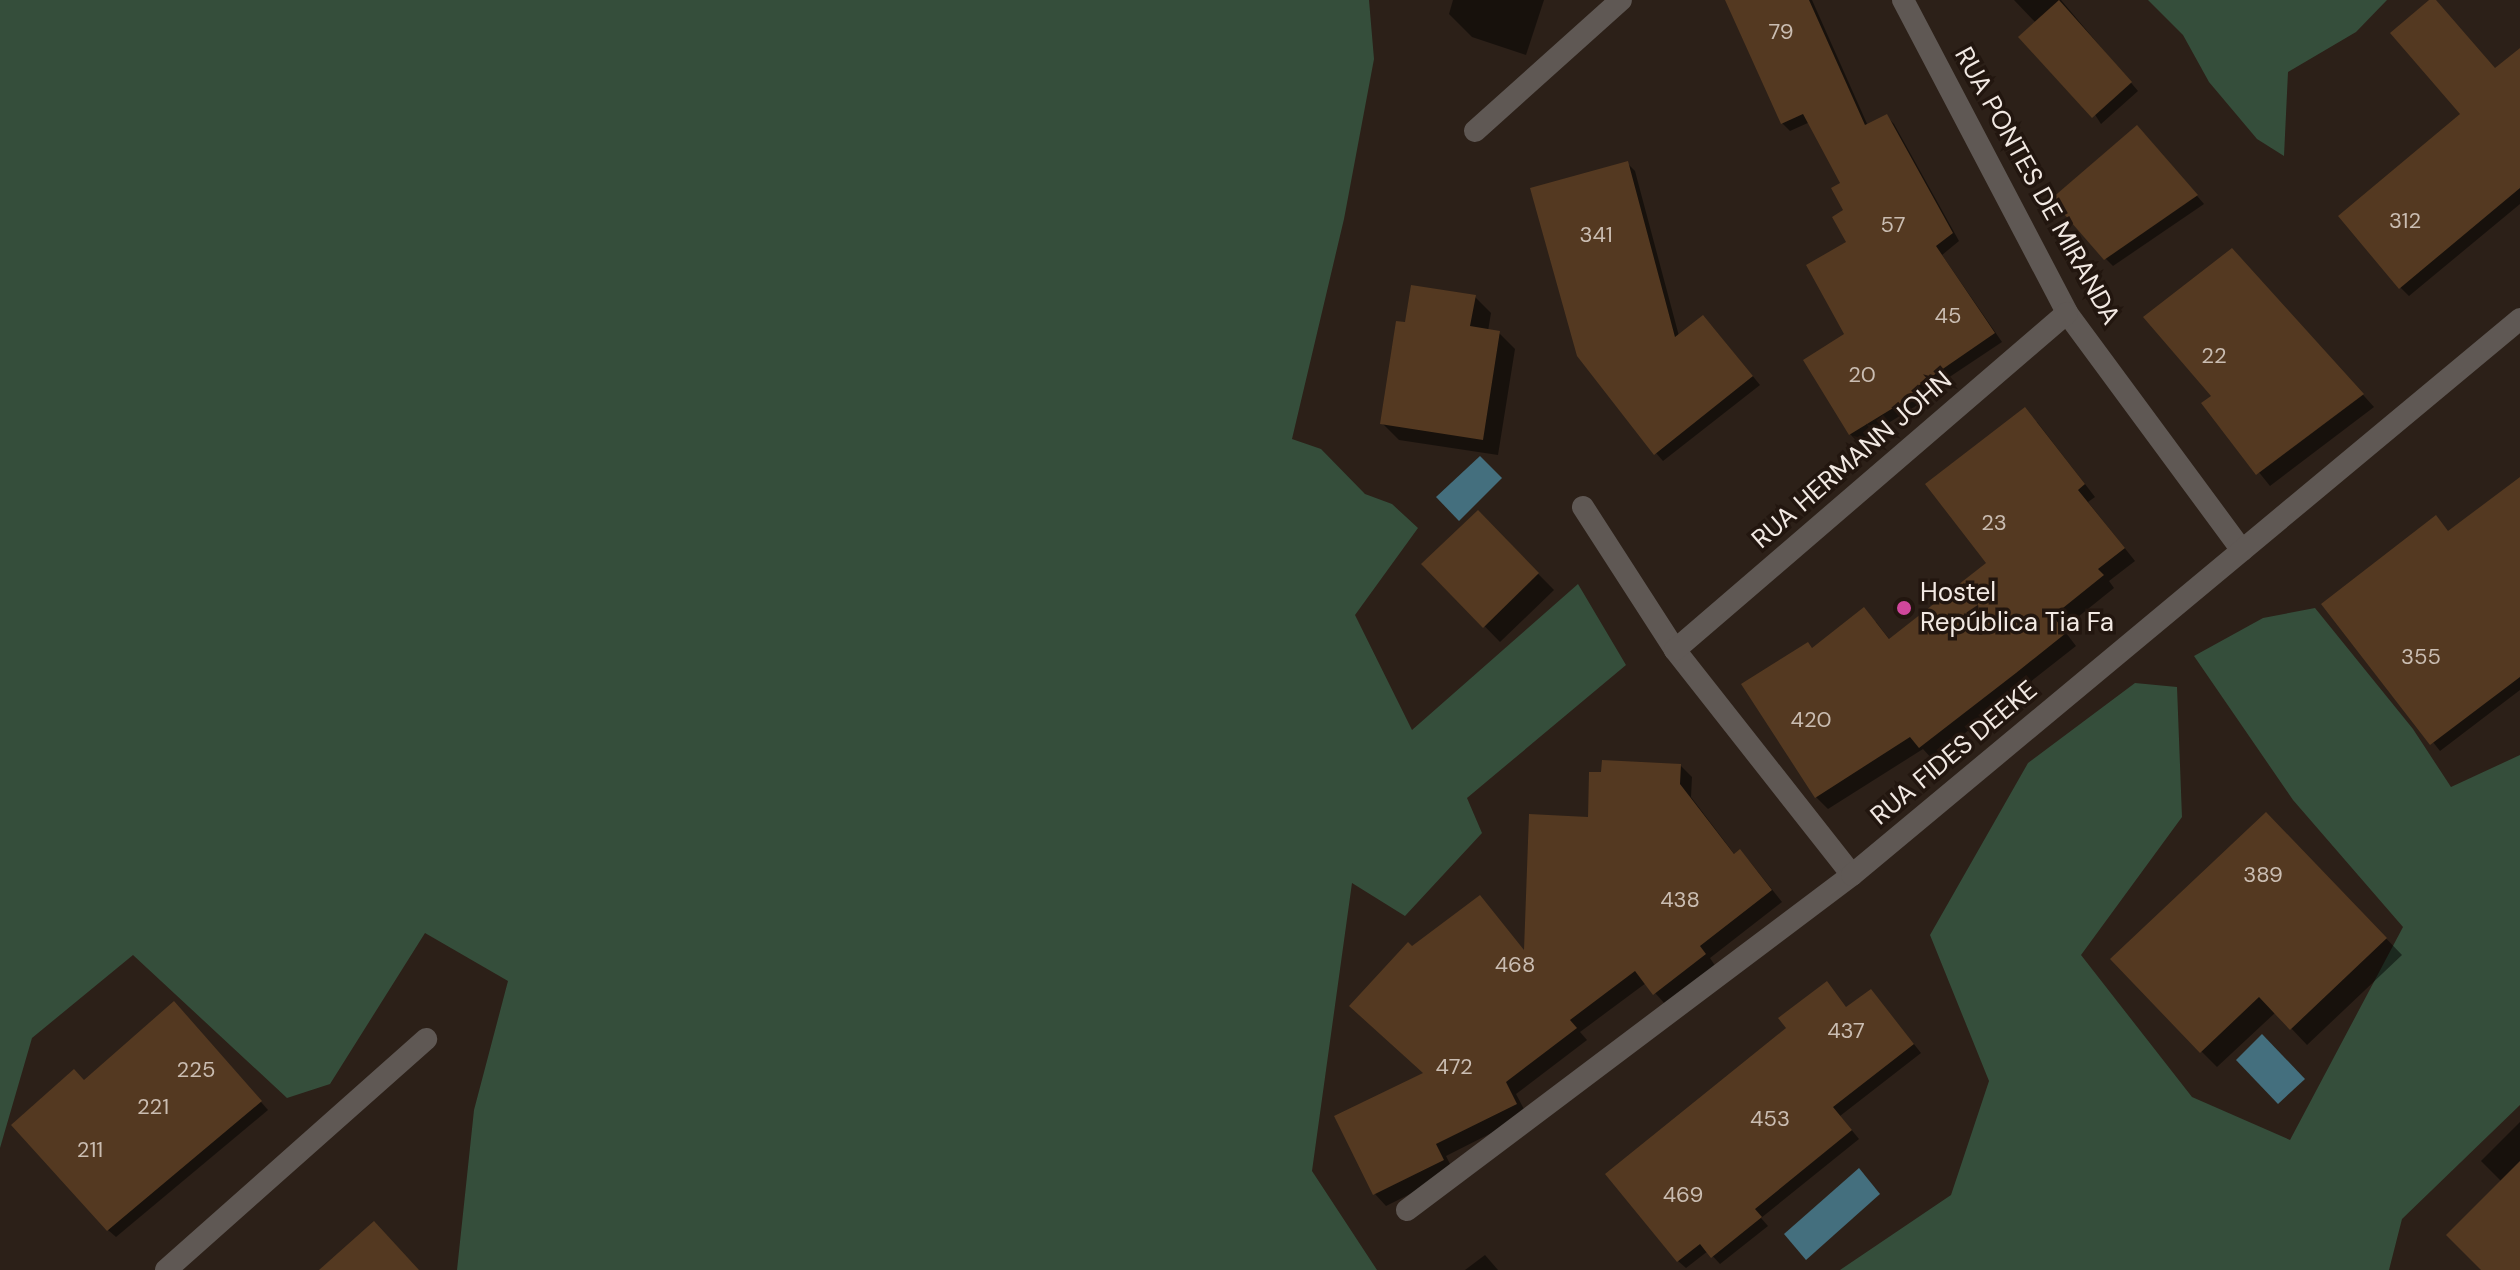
<!DOCTYPE html>
<html>
<head>
<meta charset="utf-8">
<style>
	body { margin:0 }
	#map { position:relative; width:2520px; height:1270px; overflow:hidden; background:#2c2018; font-family:"DM Sans",sans-serif }
	div>[style] { position:absolute }
	.green>* { inset:0; background:#354e3b }
	.water>* { inset:0; background:#446f7e }
	.shadow>* { inset:0; background:#0007 }
	.building>* { inset:0; background:#543921 }
	.minor>* { height:22px; margin:-11px; padding:0 11px; transform-origin:11px; border-radius:11px; background:#5f5854 }
	.dots>* { width:22px; height:22px; translate:-50% -50%; box-sizing:border-box; border:4px solid #22160f; border-radius:50% }
	span { translate:-50% -50%; white-space:nowrap; text-align:center; line-height:1.15; -webkit-text-stroke:7px #22160f; paint-order:stroke }
	.number-label { font-size:22px; color:#cabdb2 }
	.number-label span { -webkit-text-stroke-width:0 }
	.street-label { font-size:26px; color:#f2e9e3 }
	.poi-label { font-size:26px; color:#f2e9e3 }
	.left { translate:0 -50%; text-align:left }
</style>
</head>
<body>
<div id="map">
	<div class="green">
		<div style="clip-path:polygon(0 0,1369px 0,1374px 59px,1344px 219px,1292px 439px,1321px 449px,1365px 494px,1392px 504px,1418px 528px,1355px 615px,1412px 730px,1578px 584px,1626px 665px,1467px 798px,1482px 833px,1405px 916px,1352px 883px,1312px 1171px,1377px 1270px,457px 1270px,474px 1110px,508px 981px,425px 933px,330px 1084px,287px 1098px,133px 955px,32px 1038px,0 1148px)"></div>
		<div style="clip-path:polygon(2148px 0,2387px 0,2356px 32px,2288px 72px,2284px 156px,2257px 139px,2209px 82px,2183px 35px)"></div>
		<div style="clip-path:polygon(2315px 608px,2413px 729px,2451px 787px,2520px 755px,2520px 1105px,2402px 1219px,2389px 1270px,1840px 1270px,1951px 1195px,1989px 1081px,1930px 935px,2028px 763px,2135px 683px,2177px 687px,2182px 817px,2081px 955px,2192px 1097px,2290px 1140px,2403px 927px,2293px 800px,2194px 656px,2263px 618px)"></div>
	</div>
	<div class="water">
		<div style="clip-path:polygon(1480px 456px,1502px 478px,1459px 521px,1436px 497px)"></div>
		<div style="clip-path:polygon(2262px 1034px,2305px 1079px,2278px 1104px,2236px 1060px)"></div>
		<div style="clip-path:polygon(1859px 1168px,1880px 1194px,1806px 1260px,1784px 1234px)"></div>
	</div>
	<div class="shadow">
		<div style="clip-path:polygon(1453px 0,1544px 0,1526px 55px,1472px 37px,1449px 14px)"></div>
		<div style="clip-path:polygon(1727px 0,1812px 0,1868px 126px,1886px 116px,1894px 124px,1959px 241px,1942px 255px,2002px 342px,1924px 394px,1927px 399px,1858px 442px,1850px 434px,1849px 243px,1843px 184px,1810px 122px,1790px 131px,1782px 123px)"></div>
		<div style="clip-path:polygon(2014px 0,2061px 0,2138px 91px,2101px 124px,2036px 23px)"></div>
		<div style="clip-path:polygon(2432px 0,2496px 71px,2520px 50px,2520px 204px,2409px 296px,2400px 287px,2463px 115px)"></div>
		<div style="clip-path:polygon(2145px 135px,2204px 204px,2113px 266px,2105px 258px)"></div>
		<div style="clip-path:polygon(1627px 163px,1635px 171px,1679px 336px,1711px 325px,1760px 385px,1663px 461px,1656px 453px)"></div>
		<div style="clip-path:polygon(2244px 263px,2374px 407px,2270px 486px,2204px 404px,2214px 396px)"></div>
		<div style="clip-path:polygon(1475px 297px,1491px 313px,1488px 331px,1499px 333px,1515px 349px,1498px 455px,1399px 440px,1382px 423px,1406px 325px)"></div>
		<div style="clip-path:polygon(2037px 422px,2095px 497px,2088px 502px,2135px 561px,2109px 581px,2114px 588px,2063px 629px,2076px 646px,1932px 759px,1923px 749px,1828px 809px,1816px 797px,1813px 650px,1876px 622px,1890px 640px,1988px 563px)"></div>
		<div style="clip-path:polygon(2520px 480px,2520px 690px,2440px 751px,2324px 604px,2449px 533px)"></div>
		<div style="clip-path:polygon(1478px 513px,1554px 590px,1500px 642px,1424px 564px)"></div>
		<div style="clip-path:polygon(1680px 765px,1692px 777px,1691px 797px,1735px 855px,1740px 851px,1751px 863px,1782px 902px,1710px 958px,1716px 967px,1666px 1005px,1646px 983px,1580px 1032px,1587px 1040px,1516px 1094px,1527px 1115px,1446px 1156px,1454px 1172px,1386px 1206px,1375px 1194px,1336px 1117px,1425px 1074px,1412px 948px,1526px 953px,1590px 819px)"></div>
		<div style="clip-path:polygon(2282px 830px,2402px 955px,2307px 1045px,2276px 1012px,2217px 1067px,2201px 1051px)"></div>
		<div style="clip-path:polygon(1878px 999px,1921px 1053px,1840px 1116px,1859px 1139px,1761px 1218px,1768px 1226px,1720px 1264px,1708px 1251px,1686px 1268px,1678px 1261px,1847px 1009px)"></div>
		<div style="clip-path:polygon(182px 1012px,268px 1110px,116px 1237px,108px 1230px,85px 1083px)"></div>
		<div style="clip-path:polygon(2520px 1122px,2520px 1270px,2483px 1270px,2502px 1182px,2481px 1161px)"></div>
		<div style="clip-path:polygon(1485px 1255px,1498px 1270px,1465px 1270px)"></div>
	</div>
	<div class="building">
		<div style="clip-path:polygon(1725px 0,1809px 0,1865px 125px,1887px 114px,1953px 233px,1936px 246px,1995px 333px,1918px 386px,1921px 391px,1849px 435px,1803px 360px,1844px 334px,1806px 265px,1846px 242px,1832px 217px,1843px 210px,1831px 188px,1840px 183px,1803px 114px,1781px 124px)"></div>
		<div style="clip-path:polygon(2059px 0,2132px 82px,2092px 118px,2018px 37px)"></div>
		<div style="clip-path:polygon(2429px 0,2436px 0,2495px 68px,2520px 48px,2520px 188px,2399px 289px,2338px 216px,2460px 114px,2390px 33px)"></div>
		<div style="clip-path:polygon(2137px 125px,2198px 195px,2104px 260px,2051px 199px)"></div>
		<div style="clip-path:polygon(1628px 161px,1675px 337px,1703px 315px,1753px 376px,1654px 455px,1577px 356px,1530px 188px)"></div>
		<div style="clip-path:polygon(2232px 248px,2364px 394px,2256px 475px,2201px 403px,2211px 396px,2143px 317px)"></div>
		<div style="clip-path:polygon(1411px 285px,1476px 295px,1470px 326px,1500px 331px,1483px 440px,1380px 424px,1396px 321px,1405px 322px)"></div>
		<div style="clip-path:polygon(2025px 407px,2085px 484px,2078px 490px,2125px 548px,2098px 569px,2104px 575px,2053px 616px,2066px 633px,2016px 673px,1919px 748px,1910px 737px,1815px 798px,1741px 684px,1808px 642px,1812px 648px,1864px 607px,1889px 639px,1986px 563px,1925px 484px)"></div>
		<div style="clip-path:polygon(2520px 477px,2520px 677px,2430px 745px,2321px 604px,2436px 515px,2448px 531px)"></div>
		<div style="clip-path:polygon(1478px 510px,1539px 573px,1483px 628px,1421px 564px)"></div>
		<div style="clip-path:polygon(1602px 760px,1681px 764px,1680px 784px,1734px 854px,1740px 849px,1772px 890px,1700px 946px,1706px 954px,1653px 995px,1635px 971px,1570px 1020px,1577px 1028px,1506px 1082px,1517px 1104px,1436px 1144px,1444px 1160px,1373px 1195px,1334px 1116px,1423px 1073px,1349px 1006px,1408px 942px,1412px 946px,1480px 895px,1524px 950px,1529px 814px,1588px 817px,1589px 772px,1601px 772px)"></div>
		<div style="clip-path:polygon(2266px 812px,2387px 938px,2290px 1030px,2259px 997px,2200px 1053px,2110px 959px)"></div>
		<div style="clip-path:polygon(1827px 981px,1846px 1007px,1871px 989px,1914px 1044px,1833px 1107px,1852px 1130px,1755px 1209px,1762px 1217px,1711px 1258px,1700px 1244px,1677px 1262px,1605px 1174px,1786px 1028px,1778px 1018px)"></div>
		<div style="clip-path:polygon(174px 1001px,262px 1101px,107px 1231px,11px 1125px,74px 1069px,84px 1080px)"></div>
		<div style="clip-path:polygon(2520px 1161px,2520px 1270px,2481px 1270px,2446px 1235px)"></div>
		<div style="clip-path:polygon(374px 1221px,419px 1270px,319px 1270px)"></div>
	</div>
	<div class="minor">
		<div style="left:1903px;top:0;width:353px;rotate:62.3deg"></div>
		<div style="left:2067px;top:313px;width:295px;rotate:53.6deg"></div>
		<div style="left:1475px;top:131px;width:196px;rotate:-41.9deg"></div>
		<div style="left:1583px;top:507px;width:170px;rotate:57.2deg"></div>
		<div style="left:1675px;top:650px;width:286px;rotate:51.8deg"></div>
		<div style="left:1675px;top:650px;width:517px;rotate:-40.69deg"></div>
		<div style="left:1407px;top:1210px;width:557px;rotate:-36.97deg"></div>
		<div style="left:1852px;top:875px;width:869px;rotate:-39.77deg"></div>
		<div style="left:166px;top:1270px;width:348px;rotate:-41.6deg"></div>
	</div>
	<div class="dots">
		<div style="left:1904px;top:608px;background:#d1479c"></div>
	</div>
	<div class="number-label">
		<span style="left:1781px;top:32px">79</span>
		<span style="left:2405px;top:221px">312</span>
		<span style="left:1893px;top:225px">57</span>
		<span style="left:1596px;top:235px">341</span>
		<span style="left:1948px;top:316px">45</span>
		<span style="left:2214px;top:356px">22</span>
		<span style="left:1862px;top:375px">20</span>
		<span style="left:1994px;top:523px">23</span>
		<span style="left:2421px;top:657px">355</span>
		<span style="left:1811px;top:720px">420</span>
		<span style="left:2263px;top:875px">389</span>
		<span style="left:1680px;top:900px">438</span>
		<span style="left:1515px;top:965px">468</span>
		<span style="left:1846px;top:1031px">437</span>
		<span style="left:1454px;top:1067px">472</span>
		<span style="left:196px;top:1070px">225</span>
		<span style="left:153px;top:1107px">221</span>
		<span style="left:1770px;top:1119px">453</span>
		<span style="left:90px;top:1150px">211</span>
		<span style="left:1683px;top:1195px">469</span>
	</div>
	<div class="street-label">
		<span style="left:2037px;top:186px;rotate:61deg">RUA PONTES DE MIRANDA</span>
		<span style="left:1852px;top:460px;rotate:-41deg">RUA HERMANN JOHN</span>
		<span style="left:1954px;top:753px;rotate:-40deg">RUA FIDES DEEKE</span>
	</div>
	<div class="poi-label">
		<span class="left" style="left:1920px;top:608px">Hostel<br>República Tia Fa</span>
	</div>
</div>
</body>
</html>
